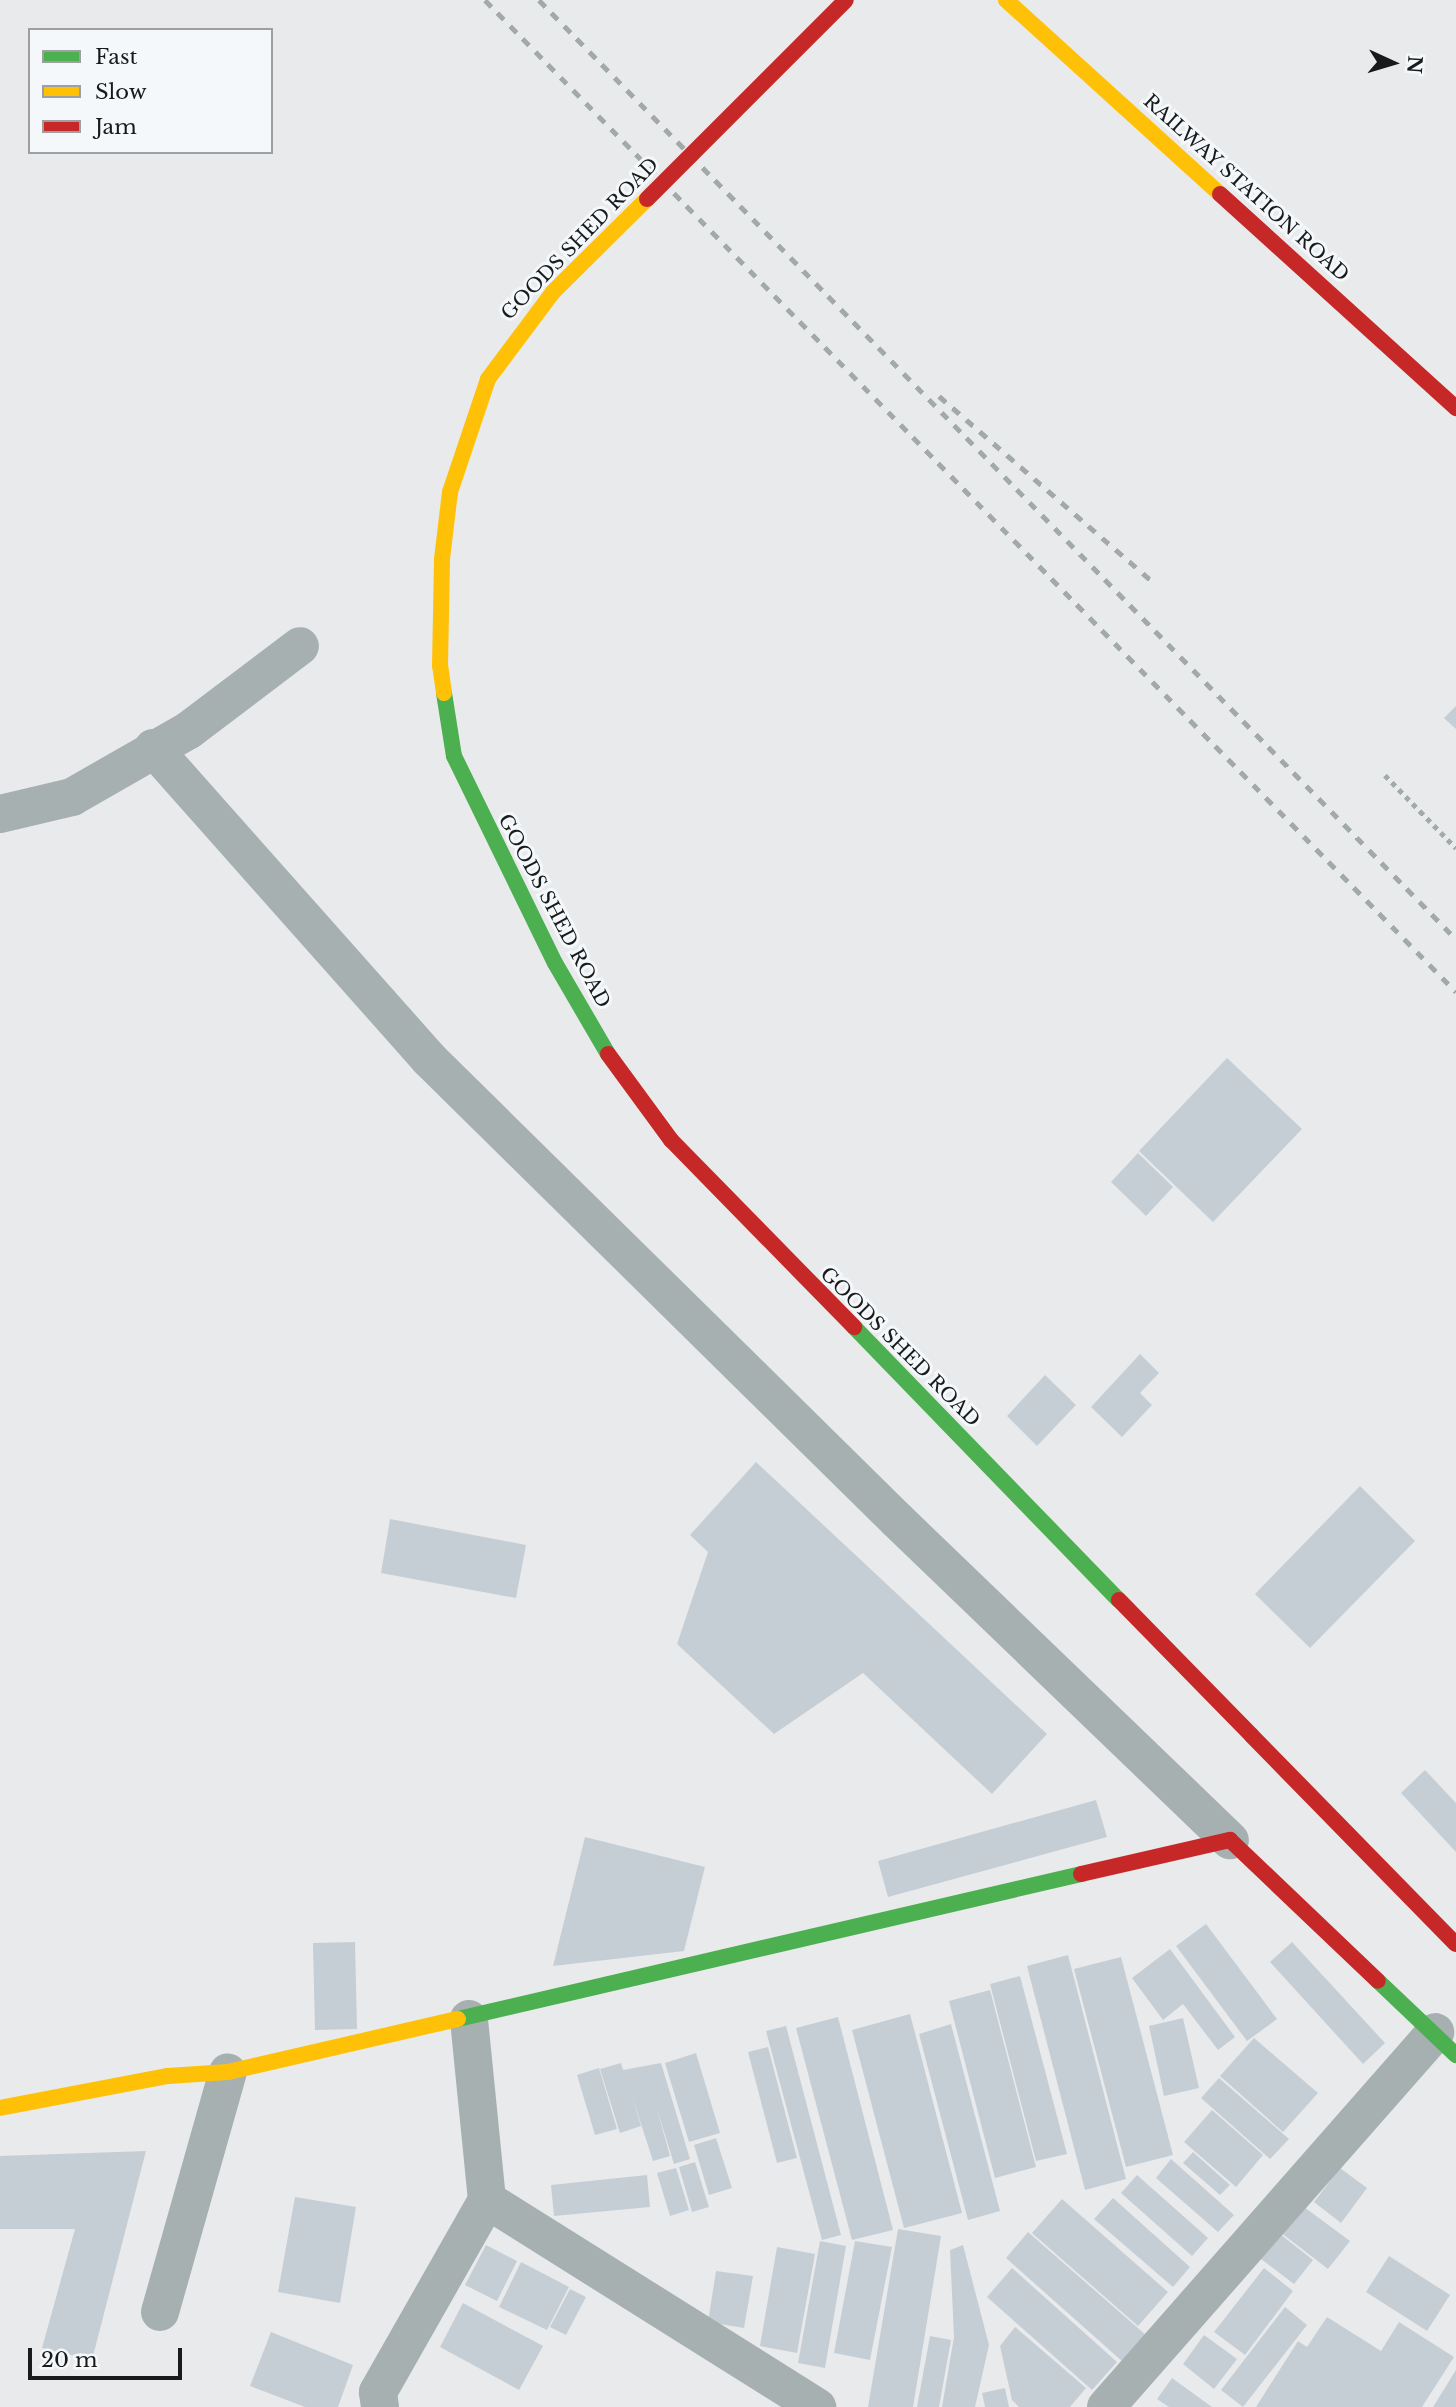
<!DOCTYPE html>
<html>
<head>
<meta charset="utf-8">
<style>
	body { margin:0 }
	#map { position:relative; width:1456px; height:2407px; overflow:hidden; background:#e9eaec; font-family:"Libre Baskerville",serif }
	div>[style] { position:absolute }
	.building>* { inset:0; background:#c6ced5 }
	.path>* { height:4.5px; margin-top:-2.25px; transform-origin:0; background:repeating-linear-gradient(90deg,#a2aaab 0 5px,transparent 0 10px) }
	.street>* { height:38px; margin:-19px; padding:0 19px; transform-origin:19px; border-radius:19px; background:#a6b0b0 }
	.fast>* { height:16px; margin:-8px; padding:0 8px; transform-origin:8px; border-radius:8px; background:#4caf50 }
	.slow>* { height:16px; margin:-8px; padding:0 8px; transform-origin:8px; border-radius:8px; background:#ffc107 }
	.jam>* { height:16px; margin:-8px; padding:0 8px; transform-origin:8px; border-radius:8px; background:#c62828 }
	.rail>* { height:5px; margin-top:-2.5px; transform-origin:0; background:repeating-linear-gradient(90deg,#a2a9ab 0 9px,transparent 0 18px) }
	.fast-bridge>* { height:16px; margin:-8px; padding:0 8px; transform-origin:8px; border-radius:8px; background:#4caf50 }
	.slow-bridge>* { height:16px; margin:-8px; padding:0 8px; transform-origin:8px; border-radius:8px; background:#ffc107 }
	.jam-bridge>* { height:16px; margin:-8px; padding:0 8px; transform-origin:8px; border-radius:8px; background:#c62828 }
	span { translate:-50% -50%; white-space:nowrap; text-align:center; line-height:1.15; -webkit-text-stroke:6px #f5f8fa; paint-order:stroke }
	.street-label { font-size:19px; color:#191a1b }
	.legend { position:absolute; left:28px; top:28px; width:245px; height:126px; box-sizing:border-box; background:#f5f8fa; border:2px solid #9d9fa1; margin:0; padding:9px 12px; list-style:none; font-size:21px; color:#191a1b }
	.legend li { display:flex; align-items:center; gap:14px; height:35px }
	.legend b { width:35px; border:2px solid #9d9fa1 }
	.north { position:absolute; left:1358px; top:28px; width:70px; height:70px; -webkit-text-stroke:5px #f5f8fa; paint-order:stroke; rotate:94deg; font-size:19px; font-weight:700; line-height:28px; text-align:center; color:#191a1b }
	.north::after { content:''; display:block; margin:auto; width:24px; height:32px; background:#191a1b; clip-path:polygon(50% 0,100% 100%,50% 72%,0 100%) }
	.scale { position:absolute; left:28px; top:2348px; width:154px; height:32px; box-sizing:border-box; border:4px solid #191a1b; border-top:0; padding-left:9px; font-size:21px; line-height:24px; white-space:nowrap; color:#191a1b; -webkit-text-stroke:5px #f5f8fa; paint-order:stroke }
</style>
</head>
<body>
<div id="map">
	<div class="building">
		<div style="clip-path:polygon(1456px 706px,1456px 729px,1444px 718px)"></div>
		<div style="clip-path:polygon(1227px 1058px,1302px 1129px,1213px 1222px,1139px 1151px)"></div>
		<div style="clip-path:polygon(1138px 1153px,1173px 1187px,1146px 1216px,1111px 1182px)"></div>
		<div style="clip-path:polygon(1140px 1354px,1159px 1373px,1140px 1393px,1152px 1405px,1122px 1437px,1091px 1407px)"></div>
		<div style="clip-path:polygon(1045px 1375px,1076px 1405px,1037px 1446px,1007px 1416px)"></div>
		<div style="clip-path:polygon(756px 1462px,1047px 1734px,992px 1794px,863px 1673px,774px 1734px,677px 1644px,708px 1552px,690px 1535px)"></div>
		<div style="clip-path:polygon(1360px 1486px,1415px 1541px,1310px 1648px,1255px 1594px)"></div>
		<div style="clip-path:polygon(390px 1519px,526px 1545px,516px 1598px,381px 1573px)"></div>
		<div style="clip-path:polygon(1425px 1770px,1456px 1803px,1456px 1852px,1401px 1793px)"></div>
		<div style="clip-path:polygon(1096px 1800px,1107px 1837px,888px 1897px,878px 1861px)"></div>
		<div style="clip-path:polygon(585px 1837px,705px 1867px,684px 1951px,553px 1966px)"></div>
		<div style="clip-path:polygon(1206px 1924px,1277px 2019px,1247px 2041px,1176px 1946px)"></div>
		<div style="clip-path:polygon(355px 1942px,357px 2029px,315px 2030px,313px 1943px)"></div>
		<div style="clip-path:polygon(1292px 1942px,1385px 2043px,1363px 2064px,1270px 1962px)"></div>
		<div style="clip-path:polygon(1170px 1949px,1235px 2037px,1218px 2050px,1183px 2004px,1163px 2020px,1132px 1978px)"></div>
		<div style="clip-path:polygon(1068px 1955px,1126px 2179px,1085px 2190px,1027px 1966px)"></div>
		<div style="clip-path:polygon(1121px 1957px,1173px 2155px,1126px 2167px,1074px 1969px)"></div>
		<div style="clip-path:polygon(1020px 1976px,1067px 2154px,1036px 2161px,990px 1984px)"></div>
		<div style="clip-path:polygon(990px 1990px,1036px 2167px,995px 2178px,949px 2001px)"></div>
		<div style="clip-path:polygon(910px 2014px,962px 2213px,904px 2228px,852px 2030px)"></div>
		<div style="clip-path:polygon(838px 2017px,893px 2230px,852px 2240px,796px 2028px)"></div>
		<div style="clip-path:polygon(1183px 2018px,1199px 2088px,1164px 2096px,1149px 2026px)"></div>
		<div style="clip-path:polygon(951px 2024px,1000px 2211px,968px 2220px,919px 2034px)"></div>
		<div style="clip-path:polygon(786px 2026px,841px 2235px,822px 2240px,766px 2031px)"></div>
		<div style="clip-path:polygon(1254px 2038px,1318px 2093px,1283px 2132px,1220px 2076px)"></div>
		<div style="clip-path:polygon(768px 2047px,797px 2158px,777px 2163px,748px 2052px)"></div>
		<div style="clip-path:polygon(696px 2053px,720px 2133px,689px 2142px,665px 2063px)"></div>
		<div style="clip-path:polygon(621px 2063px,623px 2070px,661px 2063px,690px 2159px,674px 2164px,657px 2109px,670px 2156px,653px 2161px,632px 2096px,641px 2126px,620px 2133px,600px 2069px)"></div>
		<div style="clip-path:polygon(599px 2068px,617px 2129px,595px 2135px,577px 2075px)"></div>
		<div style="clip-path:polygon(1219px 2078px,1289px 2139px,1270px 2159px,1201px 2098px)"></div>
		<div style="clip-path:polygon(1212px 2110px,1263px 2155px,1236px 2187px,1184px 2142px)"></div>
		<div style="clip-path:polygon(716px 2138px,732px 2188px,709px 2195px,694px 2145px)"></div>
		<div style="clip-path:polygon(146px 2151px,92px 2360px,42px 2348px,75px 2229px,0 2229px,0 2156px)"></div>
		<div style="clip-path:polygon(1193px 2152px,1230px 2185px,1220px 2195px,1183px 2163px)"></div>
		<div style="clip-path:polygon(1171px 2159px,1234px 2215px,1218px 2232px,1156px 2178px)"></div>
		<div style="clip-path:polygon(695px 2162px,709px 2207px,692px 2212px,679px 2167px)"></div>
		<div style="clip-path:polygon(676px 2168px,689px 2210px,670px 2216px,657px 2173px)"></div>
		<div style="clip-path:polygon(1340px 2168px,1367px 2188px,1341px 2223px,1314px 2202px)"></div>
		<div style="clip-path:polygon(647px 2175px,650px 2207px,554px 2216px,551px 2185px)"></div>
		<div style="clip-path:polygon(1137px 2175px,1208px 2238px,1192px 2256px,1121px 2193px)"></div>
		<div style="clip-path:polygon(295px 2197px,356px 2207px,340px 2303px,278px 2292px)"></div>
		<div style="clip-path:polygon(1113px 2198px,1190px 2267px,1173px 2287px,1094px 2219px)"></div>
		<div style="clip-path:polygon(1062px 2199px,1168px 2292px,1138px 2326px,1032px 2233px)"></div>
		<div style="clip-path:polygon(1300px 2204px,1350px 2241px,1328px 2269px,1280px 2232px)"></div>
		<div style="clip-path:polygon(898px 2229px,941px 2236px,913px 2407px,868px 2407px)"></div>
		<div style="clip-path:polygon(1028px 2232px,1147px 2336px,1123px 2362px,1006px 2258px)"></div>
		<div style="clip-path:polygon(1280px 2234px,1313px 2260px,1294px 2284px,1261px 2259px)"></div>
		<div style="clip-path:polygon(820px 2241px,846px 2246px,825px 2368px,798px 2363px)"></div>
		<div style="clip-path:polygon(855px 2241px,892px 2247px,870px 2360px,834px 2353px)"></div>
		<div style="clip-path:polygon(486px 2245px,517px 2261px,497px 2301px,465px 2285px)"></div>
		<div style="clip-path:polygon(963px 2245px,989px 2345px,975px 2407px,942px 2407px,954px 2337px,950px 2250px)"></div>
		<div style="clip-path:polygon(777px 2247px,815px 2254px,797px 2353px,760px 2346px)"></div>
		<div style="clip-path:polygon(1389px 2256px,1450px 2295px,1427px 2331px,1366px 2292px)"></div>
		<div style="clip-path:polygon(521px 2262px,569px 2287px,547px 2330px,499px 2307px)"></div>
		<div style="clip-path:polygon(1012px 2268px,1117px 2362px,1092px 2390px,987px 2297px)"></div>
		<div style="clip-path:polygon(1264px 2268px,1293px 2291px,1245px 2355px,1214px 2332px)"></div>
		<div style="clip-path:polygon(716px 2271px,753px 2276px,744px 2328px,708px 2322px)"></div>
		<div style="clip-path:polygon(570px 2289px,586px 2297px,566px 2335px,550px 2327px)"></div>
		<div style="clip-path:polygon(463px 2303px,543px 2346px,519px 2390px,440px 2347px)"></div>
		<div style="clip-path:polygon(1285px 2307px,1307px 2325px,1243px 2407px,1221px 2390px)"></div>
		<div style="clip-path:polygon(1327px 2317px,1381px 2351px,1399px 2322px,1454px 2357px,1422px 2407px,1256px 2407px,1298px 2341px,1307px 2347px)"></div>
		<div style="clip-path:polygon(1015px 2327px,1086px 2388px,1070px 2407px,1019px 2407px,1012px 2400px,1000px 2346px)"></div>
		<div style="clip-path:polygon(271px 2332px,353px 2365px,338px 2407px,305px 2407px,250px 2386px)"></div>
		<div style="clip-path:polygon(1204px 2335px,1237px 2359px,1214px 2389px,1183px 2364px)"></div>
		<div style="clip-path:polygon(930px 2336px,951px 2340px,939px 2407px,917px 2407px)"></div>
		<div style="clip-path:polygon(1456px 2370px,1456px 2407px,1433px 2407px)"></div>
		<div style="clip-path:polygon(1172px 2378px,1212px 2407px,1169px 2407px,1157px 2399px)"></div>
		<div style="clip-path:polygon(1005px 2388px,1009px 2407px,985px 2407px,982px 2393px)"></div>
	</div>
	<div class="path">
		<div style="left:1385px;top:775px;width:102px;rotate:45.8deg"></div>
	</div>
	<div class="street">
		<div style="left:153px;top:748px;width:416px;rotate:48.4deg"></div>
		<div style="left:429px;top:1059px;width:657px;rotate:44.57deg"></div>
		<div style="left:897px;top:1520px;width:462px;rotate:43.9deg"></div>
		<div style="left:0;top:814px;width:74px;rotate:-13.3deg"></div>
		<div style="left:72px;top:797px;width:135px;rotate:-29.8deg"></div>
		<div style="left:189px;top:730px;width:139px;rotate:-37.1deg"></div>
		<div style="left:487px;top:2200px;width:390px;rotate:32.1deg"></div>
		<div style="left:160px;top:2312px;width:249px;rotate:-74.2deg"></div>
		<div style="left:380px;top:2407px;width:15px;rotate:-98deg"></div>
		<div style="left:378px;top:2392px;width:221px;rotate:-60.4deg"></div>
		<div style="left:487px;top:2200px;width:182px;rotate:-95.7deg"></div>
		<div style="left:1106px;top:2407px;width:499px;rotate:-48.7deg"></div>
	</div>
	<div class="fast">
		<div style="left:1378px;top:1981px;width:108px;rotate:43.5deg"></div>
		<div style="left:458px;top:2019px;width:640px;rotate:-13.1deg"></div>
	</div>
	<div class="slow">
		<div style="left:1006px;top:0;width:289px;rotate:42.2deg"></div>
		<div style="left:0;top:2108px;width:171px;rotate:-10.8deg"></div>
		<div style="left:168px;top:2076px;width:60px;rotate:-3.8deg"></div>
		<div style="left:228px;top:2072px;width:236px;rotate:-13deg"></div>
	</div>
	<div class="jam">
		<div style="left:1220px;top:194px;width:319px;rotate:42.2deg"></div>
		<div style="left:1252px;top:1736px;width:291px;rotate:45.6deg"></div>
		<div style="left:1081px;top:1874px;width:153px;rotate:-12.9deg"></div>
		<div style="left:1230px;top:1840px;width:204px;rotate:43.6deg"></div>
	</div>
	<div class="rail">
		<div style="left:485px;top:0;width:1388px;rotate:45.61deg"></div>
		<div style="left:539px;top:0;width:1312px;rotate:45.68deg"></div>
		<div style="left:939px;top:396px;width:281px;rotate:41deg"></div>
	</div>
	<div class="fast-bridge">
		<div style="left:444px;top:693px;width:64px;rotate:81deg"></div>
		<div style="left:454px;top:756px;width:230px;rotate:64deg"></div>
		<div style="left:555px;top:963px;width:105px;rotate:59.8deg"></div>
		<div style="left:854px;top:1327px;width:380px;rotate:45.9deg"></div>
	</div>
	<div class="slow-bridge">
		<div style="left:444px;top:693px;width:27px;rotate:-98deg"></div>
		<div style="left:440px;top:666px;width:107px;rotate:-88.9deg"></div>
		<div style="left:442px;top:559px;width:67px;rotate:-83.2deg"></div>
		<div style="left:450px;top:492px;width:119px;rotate:-71.4deg"></div>
		<div style="left:488px;top:379px;width:109px;rotate:-53.2deg"></div>
		<div style="left:553px;top:292px;width:132px;rotate:-44.7deg"></div>
	</div>
	<div class="jam-bridge">
		<div style="left:647px;top:199px;width:281px;rotate:-45deg"></div>
		<div style="left:608px;top:1054px;width:107px;rotate:53.8deg"></div>
		<div style="left:671px;top:1140px;width:262px;rotate:45.6deg"></div>
		<div style="left:1119px;top:1600px;width:190px;rotate:45.6deg"></div>
	</div>
	<div class="street-label">
		<span style="left:1246px;top:188px;rotate:42deg">RAILWAY STATION ROAD</span>
		<span style="left:580px;top:239px;rotate:-46deg">GOODS SHED ROAD</span>
		<span style="left:554px;top:911px;rotate:62deg">GOODS SHED ROAD</span>
		<span style="left:900px;top:1347px;rotate:45deg">GOODS SHED ROAD</span>
	</div>
	<ul class="legend">
	<li><b style="height:9px;background:#4caf50"></b>Fast</li>
	<li><b style="height:9px;background:#ffc107"></b>Slow</li>
	<li><b style="height:9px;background:#c62828"></b>Jam</li>
	</ul>
	<div class="north">N</div>
	<div class="scale">20 m</div>
</div>
</body>
</html>
